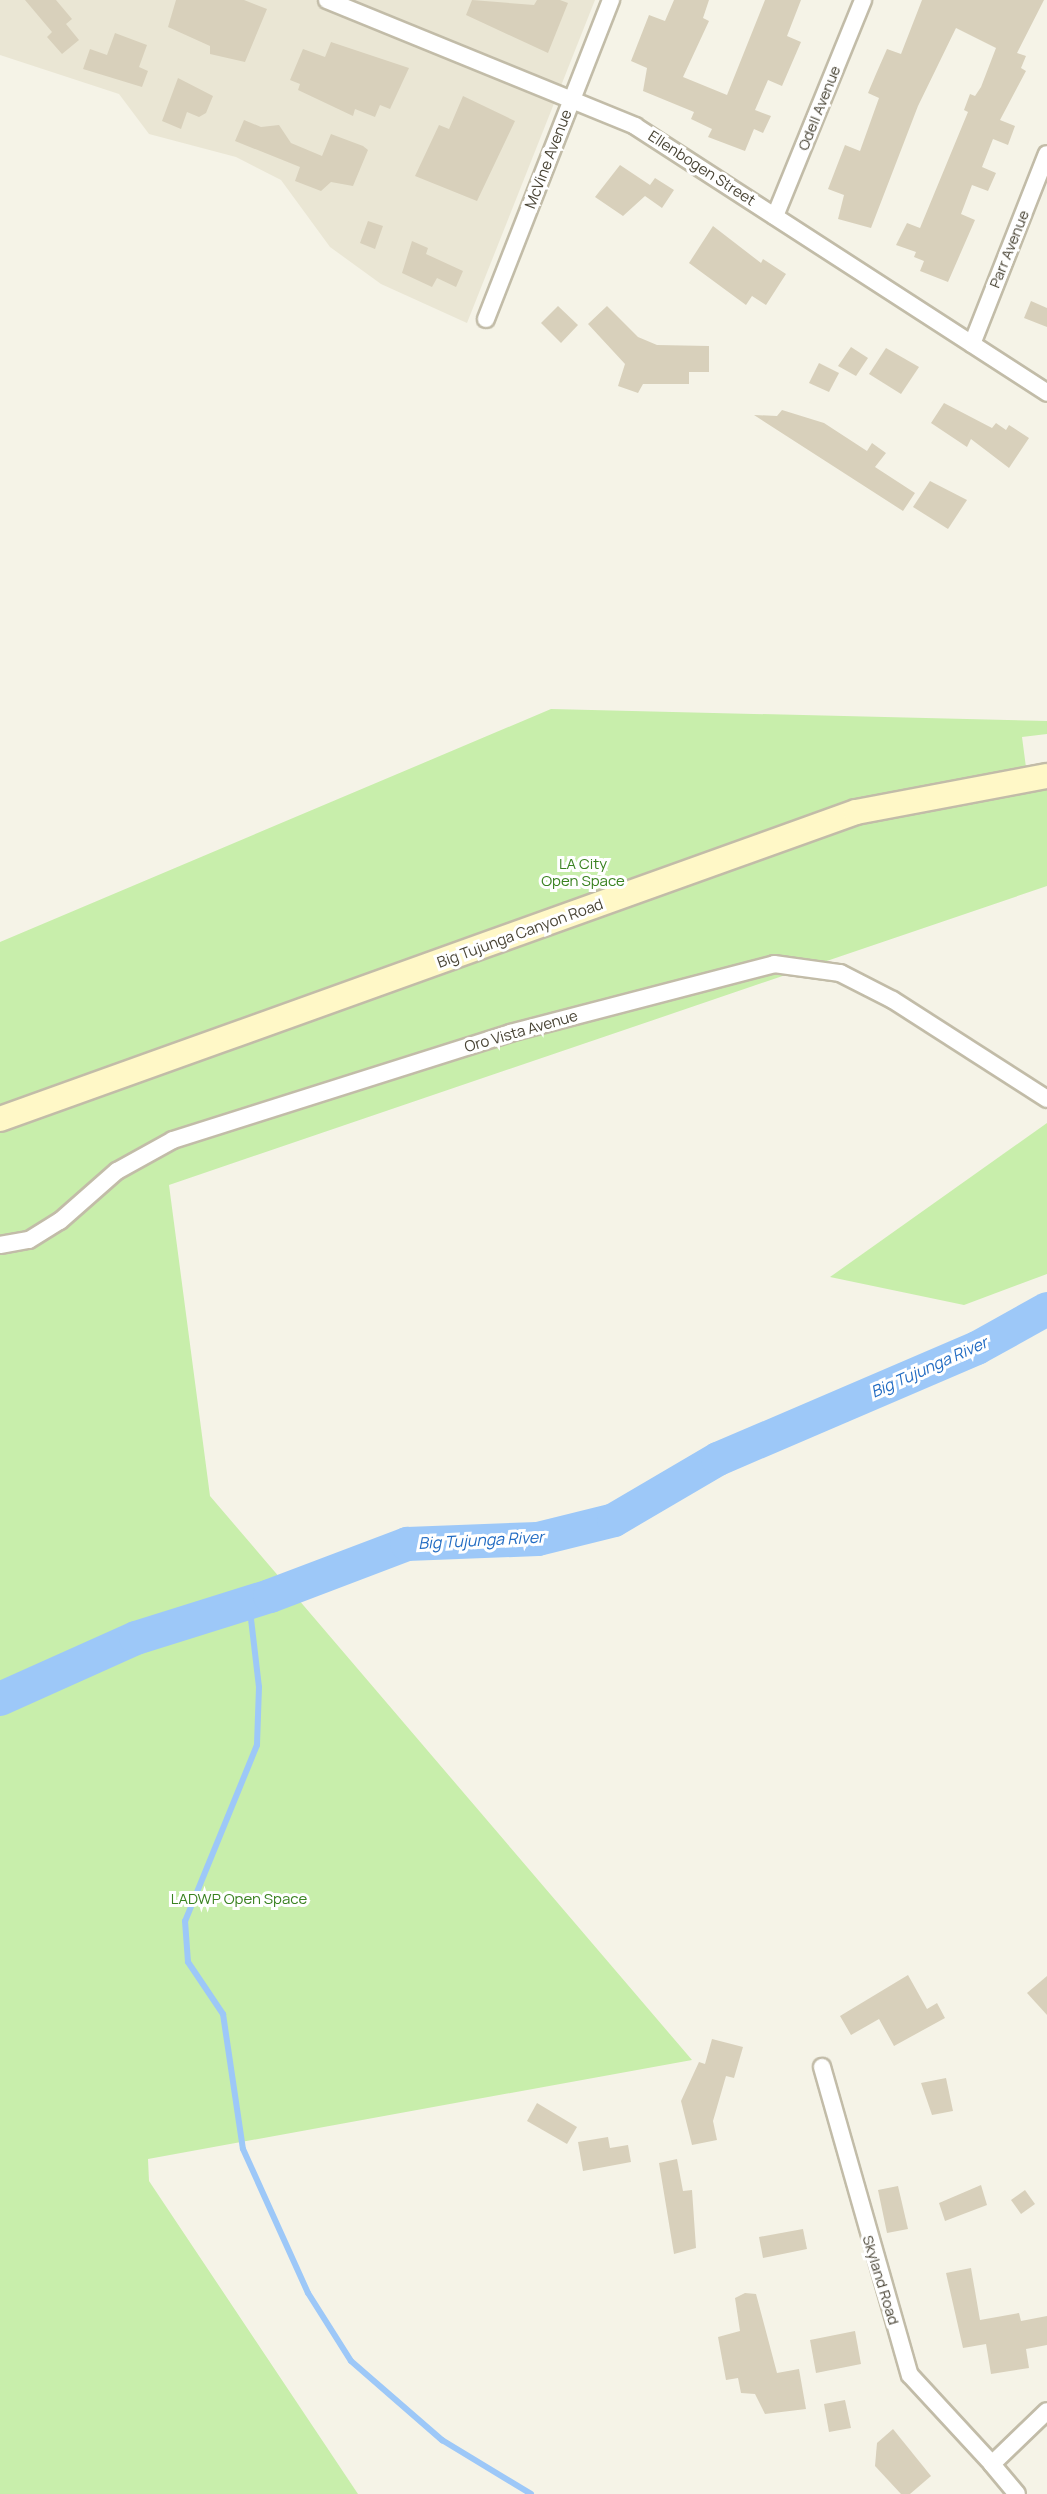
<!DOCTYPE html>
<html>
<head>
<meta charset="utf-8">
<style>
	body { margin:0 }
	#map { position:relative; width:1047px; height:2494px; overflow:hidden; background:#f5f3e7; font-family:Manrope,sans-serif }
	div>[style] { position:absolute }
	.residential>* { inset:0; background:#eae6d4 }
	.green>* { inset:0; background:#c8eeab }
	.stream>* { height:6px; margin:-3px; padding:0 3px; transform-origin:3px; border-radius:3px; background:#9dc8f8 }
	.river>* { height:34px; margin:-17px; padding:0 17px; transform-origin:17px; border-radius:17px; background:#9dc8f8 }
	.building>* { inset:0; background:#d8d0bb }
	.roads { filter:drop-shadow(2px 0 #c2bca8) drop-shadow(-2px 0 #c2bca8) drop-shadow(0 2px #c2bca8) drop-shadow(0 -2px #c2bca8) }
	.street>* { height:16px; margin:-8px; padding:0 8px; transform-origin:8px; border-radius:8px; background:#fff }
	.secondary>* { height:24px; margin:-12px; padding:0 12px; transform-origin:12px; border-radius:12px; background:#fff8c7 }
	span { translate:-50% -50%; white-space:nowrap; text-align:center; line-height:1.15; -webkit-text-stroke:6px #fff; paint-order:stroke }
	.street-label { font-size:15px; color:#494435 }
	.park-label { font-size:15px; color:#3a8221 }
	.water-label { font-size:16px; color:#216bc2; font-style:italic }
</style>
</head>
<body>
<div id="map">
	<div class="residential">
		<div style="clip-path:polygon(0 0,595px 0,467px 323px,381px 284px,330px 247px,281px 180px,236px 157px,149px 134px,119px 94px,0 55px)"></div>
	</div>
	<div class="green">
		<div style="clip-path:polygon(551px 709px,1047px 721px,1047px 734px,1022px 737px,1027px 775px,1047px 774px,1047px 886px,169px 1185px,210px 1496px,692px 2060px,148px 2159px,149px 2181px,358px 2494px,0 2494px,0 942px)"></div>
		<div style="clip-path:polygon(1047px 1123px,1047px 1274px,964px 1305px,830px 1277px)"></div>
	</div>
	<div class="stream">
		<div style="left:249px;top:1602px;width:86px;rotate:83.3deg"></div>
		<div style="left:259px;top:1687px;width:58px;rotate:92deg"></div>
		<div style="left:257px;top:1745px;width:190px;rotate:112.2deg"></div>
		<div style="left:185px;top:1921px;width:41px;rotate:85.8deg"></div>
		<div style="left:188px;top:1962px;width:63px;rotate:56.1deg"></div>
		<div style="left:223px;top:2014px;width:136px;rotate:81.6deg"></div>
		<div style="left:243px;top:2149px;width:158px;rotate:65.7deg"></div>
		<div style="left:308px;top:2293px;width:80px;rotate:57.7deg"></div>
		<div style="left:351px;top:2361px;width:121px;rotate:41deg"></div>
		<div style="left:442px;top:2440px;width:104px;rotate:31.2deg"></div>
	</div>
	<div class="river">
		<div style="left:0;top:1699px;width:149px;rotate:-24.2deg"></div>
		<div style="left:136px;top:1638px;width:140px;rotate:-17.4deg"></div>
		<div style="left:270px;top:1596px;width:147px;rotate:-20.8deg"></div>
		<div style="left:407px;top:1544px;width:131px;rotate:-2.2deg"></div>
		<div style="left:538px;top:1539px;width:78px;rotate:-14deg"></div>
		<div style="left:614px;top:1520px;width:121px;rotate:-30.4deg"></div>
		<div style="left:718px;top:1459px;width:282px;rotate:-23.2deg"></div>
		<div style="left:977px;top:1348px;width:80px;rotate:-29.1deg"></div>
	</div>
	<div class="building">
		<div style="clip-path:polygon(25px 0,56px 0,72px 19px,66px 24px,79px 40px,62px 54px,47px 37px,52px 32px)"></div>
		<div style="clip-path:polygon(176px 0,244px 0,267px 9px,245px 62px,210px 54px,210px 46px,168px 27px)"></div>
		<div style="clip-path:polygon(472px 0,534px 5px,537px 0,560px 0,568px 3px,548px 53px,466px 15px)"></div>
		<div style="clip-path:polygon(674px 0,709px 0,703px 18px,709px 21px,683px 77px,727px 95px,765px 0,801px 0,787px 36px,801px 42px,782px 86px,768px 80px,755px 110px,771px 116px,763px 133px,754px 129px,745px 151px,708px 137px,712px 129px,691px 119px,694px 112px,643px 91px,647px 68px,631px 61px,649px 15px,665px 21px)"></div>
		<div style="clip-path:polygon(922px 0,1044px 0,1017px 53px,1026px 56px,1021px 68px,1026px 71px,1000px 120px,1015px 126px,1008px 145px,993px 139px,982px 167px,996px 173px,988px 191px,972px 185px,961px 214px,975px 220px,948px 282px,920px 271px,924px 261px,914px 257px,916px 252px,896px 245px,907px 223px,920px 228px,968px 112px,964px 110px,970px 94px,975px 96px,981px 87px,996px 48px,956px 28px,918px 106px,871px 228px,838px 219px,844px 195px,828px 189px,845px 145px,860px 151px,879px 98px,868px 93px,876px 74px,887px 49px,901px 54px)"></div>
		<div style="clip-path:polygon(115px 33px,147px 45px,139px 67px,148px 71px,142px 87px,83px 69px,90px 49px,107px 55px)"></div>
		<div style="clip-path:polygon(331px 42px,409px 68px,390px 109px,380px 105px,375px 117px,355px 109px,353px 116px,298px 90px,300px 84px,290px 80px,303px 49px,325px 57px)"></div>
		<div style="clip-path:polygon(178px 78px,213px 96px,206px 113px,199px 117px,187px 112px,181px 129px,162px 121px)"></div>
		<div style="clip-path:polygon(463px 96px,515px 121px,477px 201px,415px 176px,439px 125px,449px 129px)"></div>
		<div style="clip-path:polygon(244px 120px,261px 127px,279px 125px,291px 143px,322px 156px,331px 134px,363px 146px,368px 150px,353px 186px,331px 182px,321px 191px,295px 181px,300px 167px,235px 141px)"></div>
		<div style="clip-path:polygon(620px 165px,650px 185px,655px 178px,674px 190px,662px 208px,645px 196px,623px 216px,595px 197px)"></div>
		<div style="clip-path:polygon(368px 221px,383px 226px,375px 249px,360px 243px)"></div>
		<div style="clip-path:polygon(713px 226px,761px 263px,763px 259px,786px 274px,766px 305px,752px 296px,746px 305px,689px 263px)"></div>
		<div style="clip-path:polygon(412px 241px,428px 248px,426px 254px,463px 271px,456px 287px,437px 278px,432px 287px,402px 273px)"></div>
		<div style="clip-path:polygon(1031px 301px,1047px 308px,1047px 327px,1024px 318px)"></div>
		<div style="clip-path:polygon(558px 306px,578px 325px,561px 343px,541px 323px)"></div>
		<div style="clip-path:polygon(607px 306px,638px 337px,657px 345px,709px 346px,709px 372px,689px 372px,689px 384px,643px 384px,638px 393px,618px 386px,625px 364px,588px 324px)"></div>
		<div style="clip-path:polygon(851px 347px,868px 358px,856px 376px,838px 366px)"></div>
		<div style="clip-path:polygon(886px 348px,919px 367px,901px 394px,869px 374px)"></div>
		<div style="clip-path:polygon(819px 363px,839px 373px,829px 392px,809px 383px)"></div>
		<div style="clip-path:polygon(944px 403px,992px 428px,996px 423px,1006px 430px,1009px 425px,1029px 438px,1009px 468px,971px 439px,967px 447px,931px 423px)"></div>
		<div style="clip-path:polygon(782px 410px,824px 423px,867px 451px,872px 443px,886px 453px,875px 467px,915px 493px,903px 511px,754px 415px,777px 416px)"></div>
		<div style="clip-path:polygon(930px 481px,967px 500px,948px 529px,913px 507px)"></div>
		<div style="clip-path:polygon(908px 1975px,927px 2009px,937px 2003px,945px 2018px,894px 2046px,879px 2019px,851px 2035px,840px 2016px)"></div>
		<div style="clip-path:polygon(1047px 1976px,1047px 2015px,1027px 1993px)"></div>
		<div style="clip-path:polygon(712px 2039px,743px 2047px,734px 2078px,726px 2076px,713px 2121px,717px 2140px,692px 2145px,681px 2101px,699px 2062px,705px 2064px)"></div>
		<div style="clip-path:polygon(946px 2078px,953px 2111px,932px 2115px,921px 2083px)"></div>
		<div style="clip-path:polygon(537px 2103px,577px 2127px,567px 2144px,527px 2121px)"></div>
		<div style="clip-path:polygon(608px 2137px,610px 2148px,628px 2145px,631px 2162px,583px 2171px,578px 2142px)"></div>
		<div style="clip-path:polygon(677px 2159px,683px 2191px,692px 2190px,696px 2248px,674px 2254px,659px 2163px)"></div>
		<div style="clip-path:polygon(981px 2185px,987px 2205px,945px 2221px,939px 2203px)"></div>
		<div style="clip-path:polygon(898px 2186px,908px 2229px,887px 2233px,878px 2190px)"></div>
		<div style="clip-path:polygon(1025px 2190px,1035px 2204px,1021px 2214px,1011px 2200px)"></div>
		<div style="clip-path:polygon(803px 2229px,807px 2249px,763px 2258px,759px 2237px)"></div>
		<div style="clip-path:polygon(971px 2268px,980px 2320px,1019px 2313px,1021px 2321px,1047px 2316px,1047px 2345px,1026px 2349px,1029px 2368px,991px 2374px,986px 2344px,963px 2348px,946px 2273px)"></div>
		<div style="clip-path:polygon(745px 2293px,756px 2294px,777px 2373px,799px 2369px,806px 2409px,765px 2414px,755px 2394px,741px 2393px,738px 2378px,726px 2380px,718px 2337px,740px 2331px,735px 2298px)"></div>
		<div style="clip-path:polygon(855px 2331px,861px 2364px,816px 2373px,810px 2340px)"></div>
		<div style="clip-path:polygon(845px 2400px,851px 2428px,829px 2432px,824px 2404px)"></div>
		<div style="clip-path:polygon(893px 2429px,931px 2476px,910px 2494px,901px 2494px,875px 2466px,877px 2443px)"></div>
	</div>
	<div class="roads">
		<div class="street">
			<div style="left:327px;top:0;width:333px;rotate:22.2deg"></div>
			<div style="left:635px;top:126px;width:491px;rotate:32.9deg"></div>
			<div style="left:775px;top:216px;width:233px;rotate:-67.8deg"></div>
			<div style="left:486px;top:319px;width:343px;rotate:-68.6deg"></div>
			<div style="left:972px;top:344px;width:204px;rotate:-68.5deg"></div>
			<div style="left:0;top:1245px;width:29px;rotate:-10deg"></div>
			<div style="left:29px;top:1240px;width:36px;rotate:-32deg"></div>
			<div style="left:60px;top:1221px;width:76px;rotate:-41.3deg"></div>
			<div style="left:117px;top:1171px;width:64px;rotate:-29deg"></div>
			<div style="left:173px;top:1140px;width:354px;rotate:-17.6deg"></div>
			<div style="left:510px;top:1033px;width:273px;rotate:-14.6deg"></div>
			<div style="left:774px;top:964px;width:67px;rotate:7.8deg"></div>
			<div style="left:840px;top:973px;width:59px;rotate:27deg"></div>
			<div style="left:893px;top:1000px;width:183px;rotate:32.7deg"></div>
			<div style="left:822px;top:2067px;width:320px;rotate:74.1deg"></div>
			<div style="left:910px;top:2375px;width:121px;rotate:47.3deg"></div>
			<div style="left:1017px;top:2494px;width:39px;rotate:-130deg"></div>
			<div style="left:992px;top:2464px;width:76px;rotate:-43.9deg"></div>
		</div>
		<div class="secondary">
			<div style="left:0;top:1119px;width:909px;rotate:-19.73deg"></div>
			<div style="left:856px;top:812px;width:194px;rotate:-10.7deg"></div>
		</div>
	</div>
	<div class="street-label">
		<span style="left:819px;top:108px;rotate:-68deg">Odell Avenue</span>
		<span style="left:548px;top:159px;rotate:-69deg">McVine Avenue</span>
		<span style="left:702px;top:168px;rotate:33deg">Ellenbogen Street</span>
		<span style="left:1009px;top:249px;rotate:-68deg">Parr Avenue</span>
		<span style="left:520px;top:933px;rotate:-20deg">Big Tujunga Canyon Road</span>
		<span style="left:521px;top:1031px;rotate:-16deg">Oro Vista Avenue</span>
		<span style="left:881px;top:2280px;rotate:73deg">Skyland Road</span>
	</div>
	<div class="park-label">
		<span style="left:583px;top:872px">LA City<br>Open Space</span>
		<span style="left:239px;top:1899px">LADWP Open Space</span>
	</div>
	<div class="water-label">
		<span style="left:929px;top:1367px;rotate:-24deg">Big Tujunga River</span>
		<span style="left:481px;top:1540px;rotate:-3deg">Big Tujunga River</span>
	</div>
</div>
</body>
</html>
